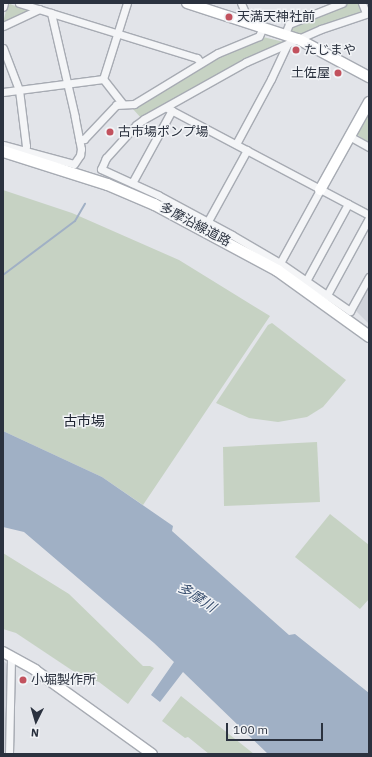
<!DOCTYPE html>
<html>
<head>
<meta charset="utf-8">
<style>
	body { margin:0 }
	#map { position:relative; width:372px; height:757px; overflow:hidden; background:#e2e4e9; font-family:"IBM Plex Sans","Noto Sans JP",sans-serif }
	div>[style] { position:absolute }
	.built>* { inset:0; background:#d0d3da }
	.green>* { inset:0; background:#c6d2c3 }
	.water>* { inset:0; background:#a0b0c5 }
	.stream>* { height:2px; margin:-1px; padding:0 1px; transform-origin:1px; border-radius:1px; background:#a0b0c5 }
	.roads { filter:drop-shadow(1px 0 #a7abb3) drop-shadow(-1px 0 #a7abb3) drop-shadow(0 1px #a7abb3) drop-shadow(0 -1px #a7abb3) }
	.street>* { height:7px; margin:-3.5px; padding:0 3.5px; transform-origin:3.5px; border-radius:3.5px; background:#f4f5f7 }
	.secondary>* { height:10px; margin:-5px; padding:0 5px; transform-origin:5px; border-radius:5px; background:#fff }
	.primary>* { height:11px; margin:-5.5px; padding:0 5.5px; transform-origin:5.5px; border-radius:5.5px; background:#fff }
	.dots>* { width:11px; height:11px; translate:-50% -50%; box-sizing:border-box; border:2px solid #f1f3f6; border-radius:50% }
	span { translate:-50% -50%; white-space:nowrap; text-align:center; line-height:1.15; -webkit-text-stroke:3px #f1f3f6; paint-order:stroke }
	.poi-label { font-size:13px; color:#2b323f }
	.left { translate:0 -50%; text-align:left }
	.right { translate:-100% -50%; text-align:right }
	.street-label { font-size:13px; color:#2b323f }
	.neighbourhood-label { font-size:14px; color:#1d2330 }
	.water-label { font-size:14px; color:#394f6f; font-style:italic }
	.frame { position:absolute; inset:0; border:4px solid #2b323f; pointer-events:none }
	.north { position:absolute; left:16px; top:701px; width:40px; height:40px; -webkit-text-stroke:3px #f1f3f6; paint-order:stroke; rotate:185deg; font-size:11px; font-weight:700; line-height:16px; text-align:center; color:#2b323f }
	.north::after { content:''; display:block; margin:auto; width:14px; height:18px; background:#2b323f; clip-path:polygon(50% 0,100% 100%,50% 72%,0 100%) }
	.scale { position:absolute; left:226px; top:723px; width:97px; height:18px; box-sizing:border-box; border:2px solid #2b323f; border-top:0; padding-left:5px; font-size:12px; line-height:14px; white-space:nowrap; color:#2b323f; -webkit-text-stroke:3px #f1f3f6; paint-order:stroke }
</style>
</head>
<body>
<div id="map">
	<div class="built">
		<div style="clip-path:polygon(369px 285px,369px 324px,355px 310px)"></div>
		<div style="clip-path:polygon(3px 660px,9px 666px,6px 754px,3px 754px)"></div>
	</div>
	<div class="green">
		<div style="clip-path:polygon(349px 3px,360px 3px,362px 11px,303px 36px,290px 32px,291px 25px)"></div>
		<div style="clip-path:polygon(10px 4px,29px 11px,3px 23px,7px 6px)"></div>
		<div style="clip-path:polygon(263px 37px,284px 42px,142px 119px,132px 108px,205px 64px)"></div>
		<div style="clip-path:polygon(369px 111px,369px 143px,356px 134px)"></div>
		<div style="clip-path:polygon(3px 190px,72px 213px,179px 260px,270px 316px,143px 505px,102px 477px,3px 431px)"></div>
		<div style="clip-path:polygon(272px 323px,346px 380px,323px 407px,307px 417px,278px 422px,249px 418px,216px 403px,268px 325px)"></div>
		<div style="clip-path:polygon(317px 442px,320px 502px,224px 506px,223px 447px)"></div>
		<div style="clip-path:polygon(330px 514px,369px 545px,369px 599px,360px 609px,295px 557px)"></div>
		<div style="clip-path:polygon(3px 553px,69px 594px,143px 666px,150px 666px,154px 668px,128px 704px,99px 682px,79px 675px,16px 633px,3px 629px)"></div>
		<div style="clip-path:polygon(181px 696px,254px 754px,209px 754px,188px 737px,185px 738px,162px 721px)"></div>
	</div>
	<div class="water">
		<div style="clip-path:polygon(3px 431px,102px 477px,173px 526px,172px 531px,289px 635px,295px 634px,369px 693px,369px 754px,268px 754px,183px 672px,160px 702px,151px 695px,174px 662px,154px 643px,24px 532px,3px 527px)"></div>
	</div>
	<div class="stream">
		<div style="left:3px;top:275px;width:90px;rotate:-36.9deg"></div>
		<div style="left:75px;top:221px;width:20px;rotate:-60deg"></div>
	</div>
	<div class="roads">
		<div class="street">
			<div style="left:19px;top:3px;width:186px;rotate:17.2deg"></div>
			<div style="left:197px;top:58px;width:6px;rotate:51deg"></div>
			<div style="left:241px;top:3px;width:13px;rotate:67deg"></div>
			<div style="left:246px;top:15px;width:6px;rotate:108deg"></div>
			<div style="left:362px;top:3px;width:11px;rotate:68deg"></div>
			<div style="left:3px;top:7px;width:4px;rotate:-76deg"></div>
			<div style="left:369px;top:13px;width:51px;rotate:161.6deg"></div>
			<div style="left:321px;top:29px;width:82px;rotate:156.3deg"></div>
			<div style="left:246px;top:62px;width:117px;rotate:150.8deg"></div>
			<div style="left:144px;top:119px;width:10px;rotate:143deg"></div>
			<div style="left:136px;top:125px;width:45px;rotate:132.3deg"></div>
			<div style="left:106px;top:158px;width:12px;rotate:114deg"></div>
			<div style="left:101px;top:169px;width:63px;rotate:24.5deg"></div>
			<div style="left:158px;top:195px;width:84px;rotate:28.4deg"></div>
			<div style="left:232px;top:235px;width:56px;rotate:30.3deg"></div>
			<div style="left:280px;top:263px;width:85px;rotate:34.4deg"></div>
			<div style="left:350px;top:311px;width:39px;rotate:-61deg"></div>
			<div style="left:3px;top:26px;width:40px;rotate:-25deg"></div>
			<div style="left:285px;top:34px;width:11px;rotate:-68deg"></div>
			<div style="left:289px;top:24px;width:57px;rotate:-21.6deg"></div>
			<div style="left:3px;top:48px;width:45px;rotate:69.1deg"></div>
			<div style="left:19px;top:90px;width:56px;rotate:82.9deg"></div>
			<div style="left:26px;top:146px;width:5px;rotate:101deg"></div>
			<div style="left:3px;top:92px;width:101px;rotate:-7.4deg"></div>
			<div style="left:122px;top:103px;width:31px;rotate:-128deg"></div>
			<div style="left:103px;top:79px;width:80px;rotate:-72.5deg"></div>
			<div style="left:167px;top:108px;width:229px;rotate:27.9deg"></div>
			<div style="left:349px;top:136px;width:23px;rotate:29deg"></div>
			<div style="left:79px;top:139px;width:5px"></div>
			<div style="left:84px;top:139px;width:47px;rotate:-46.7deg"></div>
			<div style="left:116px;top:105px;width:18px;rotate:-3deg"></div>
			<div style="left:134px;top:104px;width:98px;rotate:-31.3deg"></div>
			<div style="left:218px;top:53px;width:44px;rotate:-22.5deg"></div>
			<div style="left:259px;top:36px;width:10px;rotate:-66deg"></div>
			<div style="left:236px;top:144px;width:74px;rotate:-61.7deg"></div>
			<div style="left:271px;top:79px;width:38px;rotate:-65deg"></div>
			<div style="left:3px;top:145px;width:73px;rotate:15deg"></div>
			<div style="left:74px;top:164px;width:11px;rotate:-56deg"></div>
			<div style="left:80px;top:155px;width:6px;rotate:-81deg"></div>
			<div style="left:81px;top:149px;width:33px;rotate:-101deg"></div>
			<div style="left:75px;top:117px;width:107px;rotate:-103deg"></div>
			<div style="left:132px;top:183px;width:83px;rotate:-61.3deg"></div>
			<div style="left:208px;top:221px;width:81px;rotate:-61.2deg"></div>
			<div style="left:280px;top:263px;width:83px;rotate:-61.3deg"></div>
			<div style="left:306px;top:281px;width:88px;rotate:-61.4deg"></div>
			<div style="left:327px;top:295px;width:88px;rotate:-61.4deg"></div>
			<div style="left:9px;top:754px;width:98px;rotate:-88.8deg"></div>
		</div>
		<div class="secondary">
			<div style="left:187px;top:3px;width:117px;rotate:18deg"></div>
			<div style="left:298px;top:39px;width:81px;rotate:28.2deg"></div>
			<div style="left:320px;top:190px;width:101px;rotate:-60.9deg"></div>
			<div style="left:3px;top:652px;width:37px;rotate:29deg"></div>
			<div style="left:35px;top:670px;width:144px;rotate:35.7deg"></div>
		</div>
		<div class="primary">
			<div style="left:3px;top:151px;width:109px;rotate:17.6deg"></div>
			<div style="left:107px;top:184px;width:51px;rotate:23.1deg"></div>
			<div style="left:154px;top:204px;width:140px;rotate:28.2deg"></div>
			<div style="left:277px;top:270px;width:113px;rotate:35.7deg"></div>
		</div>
	</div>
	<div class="dots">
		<div style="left:229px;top:17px;background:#c2525e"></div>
		<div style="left:296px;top:50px;background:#c2525e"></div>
		<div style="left:338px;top:73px;background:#c2525e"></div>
		<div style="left:110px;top:132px;background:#c2525e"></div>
		<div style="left:23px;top:680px;background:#c2525e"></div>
	</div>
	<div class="poi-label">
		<span class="left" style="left:237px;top:17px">天満天神社前</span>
		<span class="left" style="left:304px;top:50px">たじまや</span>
		<span class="right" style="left:330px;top:73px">土佐屋</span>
		<span class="left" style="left:118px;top:132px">古市場ポンプ場</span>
		<span class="left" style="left:31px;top:680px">小堀製作所</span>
	</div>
	<div class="street-label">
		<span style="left:195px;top:225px;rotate:28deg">多摩沿線道路</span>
	</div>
	<div class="neighbourhood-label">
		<span style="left:84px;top:421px">古市場</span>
	</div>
	<div class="water-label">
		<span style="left:197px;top:597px;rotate:33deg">多摩川</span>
	</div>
	<div class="frame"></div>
	<div class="north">N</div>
	<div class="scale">100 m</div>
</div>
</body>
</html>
